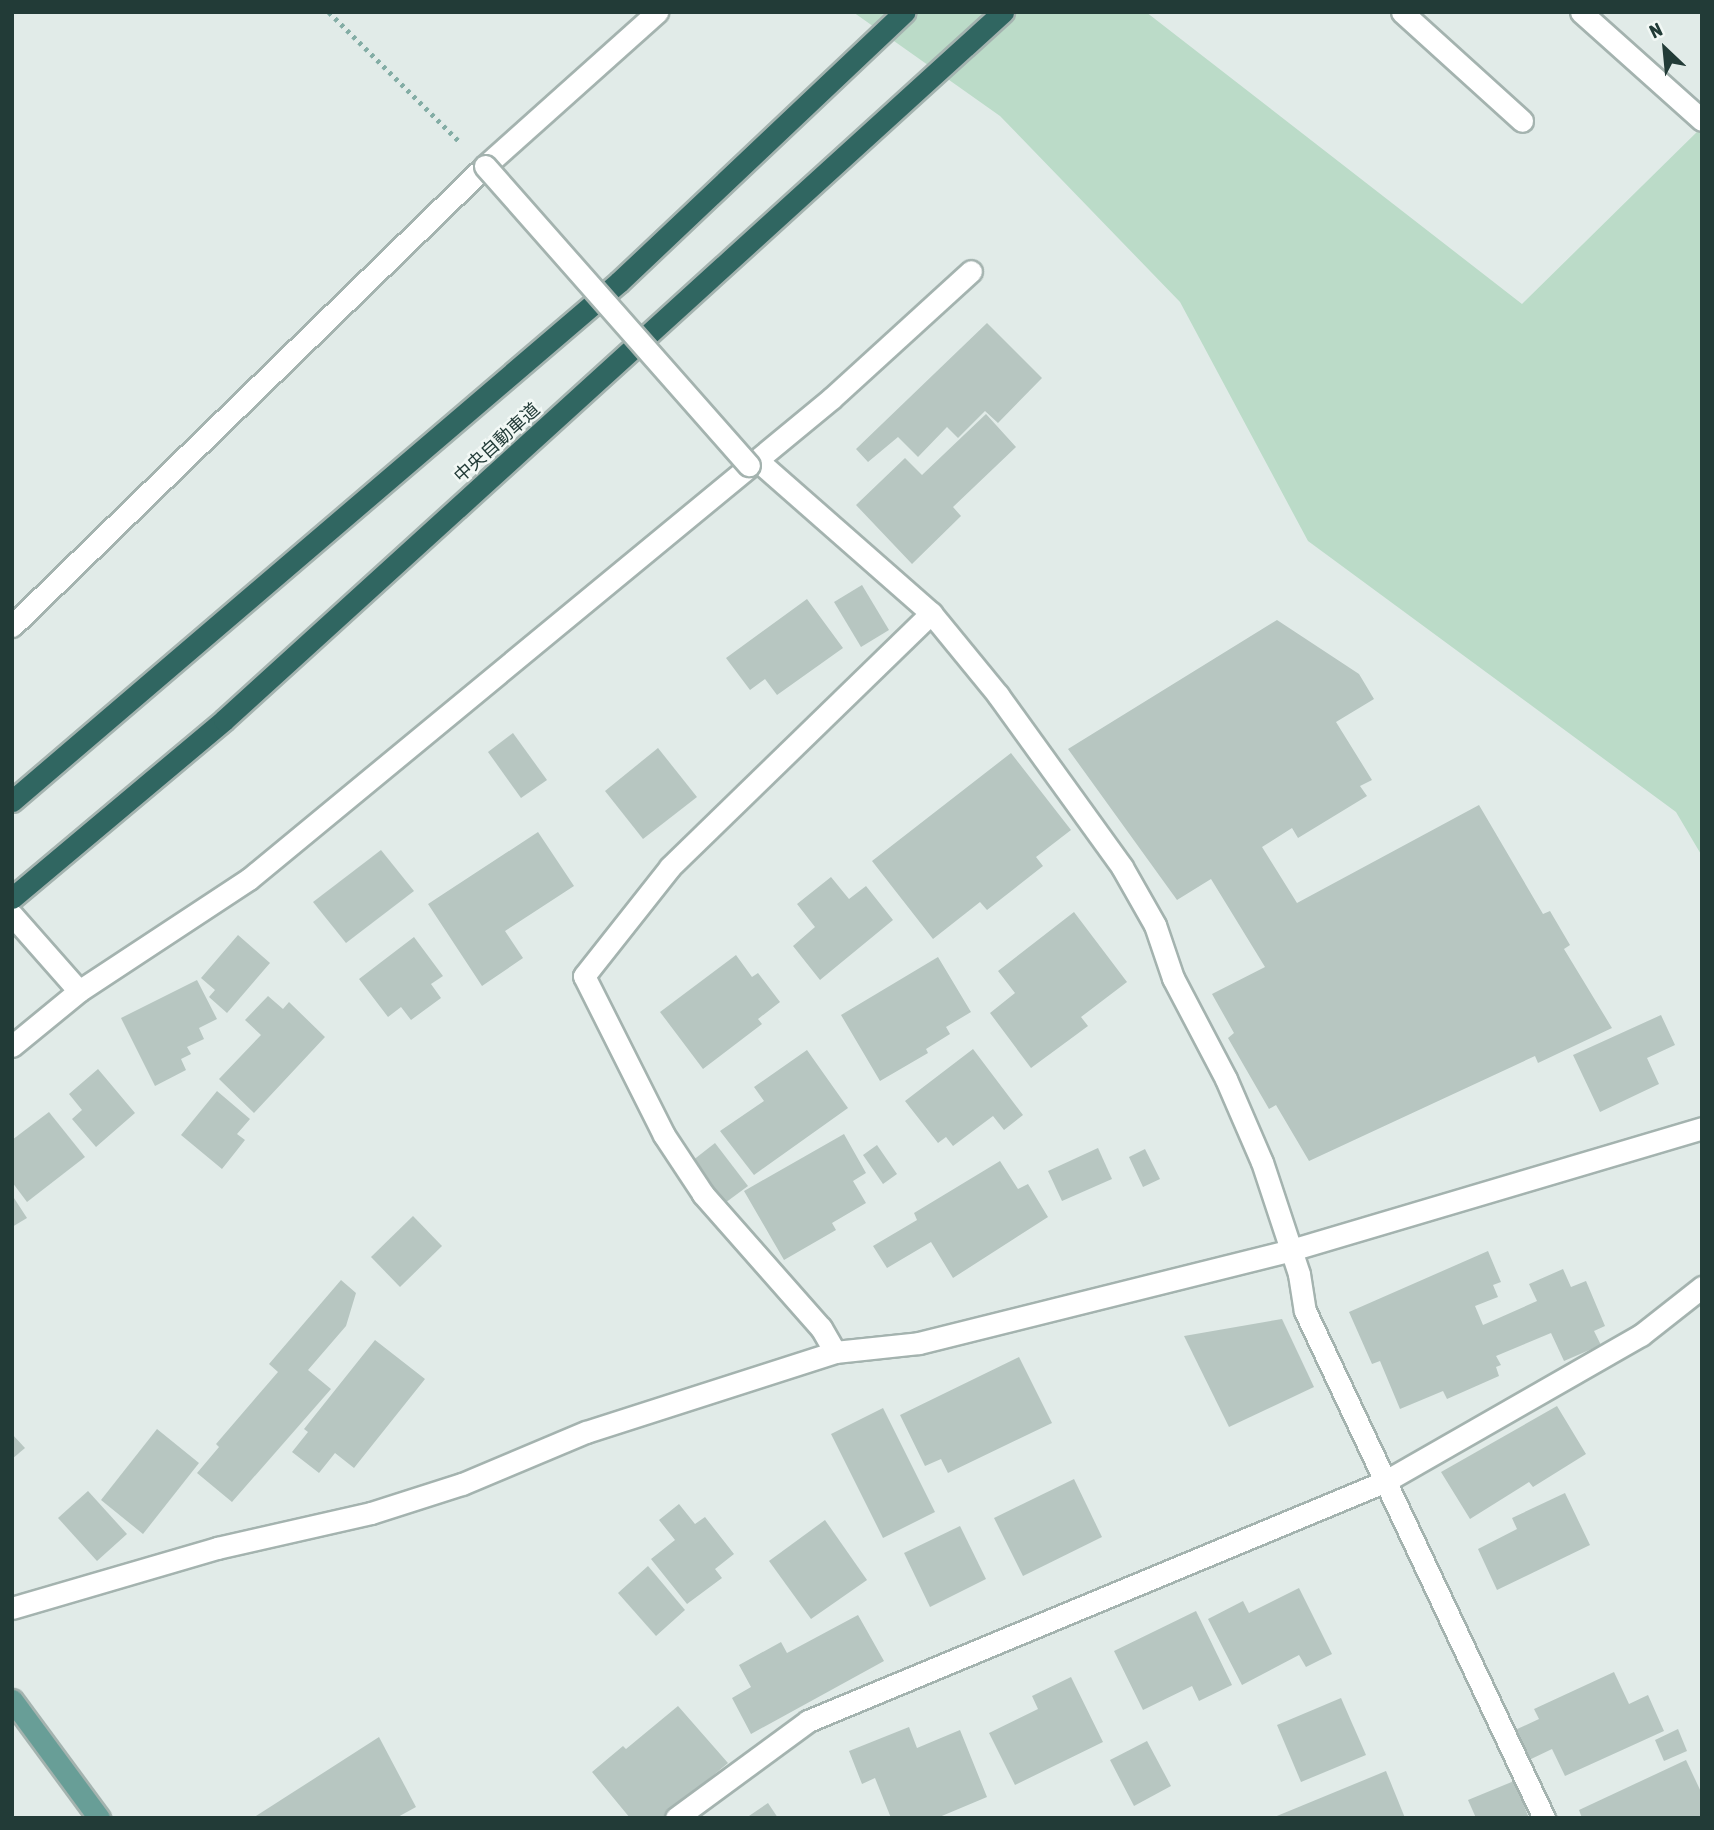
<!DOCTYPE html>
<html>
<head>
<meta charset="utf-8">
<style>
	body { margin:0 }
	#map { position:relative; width:1714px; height:1830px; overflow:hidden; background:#e1ebe8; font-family:"Asap Condensed","Noto Sans JP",sans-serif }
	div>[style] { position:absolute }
	.green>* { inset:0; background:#bbdbc8 }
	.building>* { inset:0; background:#b7c6c1 }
	.path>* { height:4.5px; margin-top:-2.25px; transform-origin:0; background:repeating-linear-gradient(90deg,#83ada5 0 3.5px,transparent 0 8.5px) }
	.roads { filter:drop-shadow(2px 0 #a4b3af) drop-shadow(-2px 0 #a4b3af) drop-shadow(0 2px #a4b3af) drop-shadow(0 -2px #a4b3af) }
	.minor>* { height:21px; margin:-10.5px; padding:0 10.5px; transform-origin:10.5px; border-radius:10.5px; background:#fff }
	.major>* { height:21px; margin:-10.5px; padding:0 10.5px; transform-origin:10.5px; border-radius:10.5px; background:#689e97 }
	.highway>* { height:21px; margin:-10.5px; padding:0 10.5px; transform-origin:10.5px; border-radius:10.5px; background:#306661 }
	.bridges { filter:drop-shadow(2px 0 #a4b3af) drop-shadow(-2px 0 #a4b3af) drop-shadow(0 2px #a4b3af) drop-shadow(0 -2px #a4b3af) }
	.minor-bridge>* { height:21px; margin:-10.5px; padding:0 10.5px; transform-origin:10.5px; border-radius:10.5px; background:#fff }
	span { translate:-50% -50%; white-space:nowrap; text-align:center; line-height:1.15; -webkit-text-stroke:5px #f2f8f5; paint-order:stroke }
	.street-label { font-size:18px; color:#223b37 }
	.frame { position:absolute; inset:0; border:14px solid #223b37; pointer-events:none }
	.north { position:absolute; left:1630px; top:14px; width:70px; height:70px; -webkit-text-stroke:5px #f2f8f5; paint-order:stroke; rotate:334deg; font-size:19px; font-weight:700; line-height:28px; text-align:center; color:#223b37 }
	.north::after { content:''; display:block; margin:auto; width:24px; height:32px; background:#223b37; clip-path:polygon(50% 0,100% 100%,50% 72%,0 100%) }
</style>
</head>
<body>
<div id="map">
	<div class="green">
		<div style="clip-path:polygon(853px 12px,1146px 12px,1522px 304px,1702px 127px,1702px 856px,1676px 812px,1308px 541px,1180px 302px,1000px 116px)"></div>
	</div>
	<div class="building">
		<div style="clip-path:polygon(987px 323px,1042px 378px,998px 423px,985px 411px,958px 438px,947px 427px,918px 457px,898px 437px,868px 462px,856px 449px)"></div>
		<div style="clip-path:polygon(986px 414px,1016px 447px,953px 507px,961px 516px,912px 564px,856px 505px,905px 458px,922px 475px)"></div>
		<div style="clip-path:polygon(862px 585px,889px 630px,861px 647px,834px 602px)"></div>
		<div style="clip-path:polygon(807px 599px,843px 648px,777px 695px,765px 679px,750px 690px,726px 658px)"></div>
		<div style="clip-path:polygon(1277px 620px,1359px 674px,1374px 699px,1336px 722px,1372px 780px,1360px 786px,1367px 796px,1298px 838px,1292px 828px,1262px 847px,1297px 903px,1479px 805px,1543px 914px,1550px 911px,1570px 945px,1564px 949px,1612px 1028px,1538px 1063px,1535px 1056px,1309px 1161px,1276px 1105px,1269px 1109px,1228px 1038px,1234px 1033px,1212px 994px,1265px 967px,1211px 879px,1177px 900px,1068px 749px)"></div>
		<div style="clip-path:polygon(513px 733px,547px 780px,521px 798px,488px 752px)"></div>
		<div style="clip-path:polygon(658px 748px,697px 797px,643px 839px,605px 791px)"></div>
		<div style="clip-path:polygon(1011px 753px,1071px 830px,1036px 857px,1043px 866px,987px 910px,980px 902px,933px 939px,872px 861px)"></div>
		<div style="clip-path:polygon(538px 832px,574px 886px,505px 931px,523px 958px,482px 986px,428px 904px)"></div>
		<div style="clip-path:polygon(381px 850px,414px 891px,346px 943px,313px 902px)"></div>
		<div style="clip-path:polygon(831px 877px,849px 899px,866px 886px,893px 920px,820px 980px,793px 946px,815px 927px,797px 904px)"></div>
		<div style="clip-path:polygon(1074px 912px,1127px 982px,1081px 1017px,1088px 1026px,1031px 1068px,990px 1013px,1015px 993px,998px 971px)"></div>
		<div style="clip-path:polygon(238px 935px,270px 963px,227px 1013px,209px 997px,215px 990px,201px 978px)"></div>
		<div style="clip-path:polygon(414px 937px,443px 976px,431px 984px,441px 998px,411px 1020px,401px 1007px,388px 1017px,359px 979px)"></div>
		<div style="clip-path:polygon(736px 955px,752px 977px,758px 973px,780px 1002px,758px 1019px,762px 1024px,703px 1069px,660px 1012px)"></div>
		<div style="clip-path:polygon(938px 957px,971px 1012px,946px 1027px,950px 1034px,926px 1049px,928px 1053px,880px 1081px,841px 1015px)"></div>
		<div style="clip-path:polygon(197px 980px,217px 1019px,199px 1028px,204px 1039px,187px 1047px,191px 1054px,181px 1059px,186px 1070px,155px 1086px,121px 1018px)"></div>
		<div style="clip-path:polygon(268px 996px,283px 1009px,289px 1002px,325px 1037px,254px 1113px,219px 1079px,261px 1035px,245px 1020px)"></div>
		<div style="clip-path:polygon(1661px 1015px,1675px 1045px,1647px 1058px,1659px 1084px,1600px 1112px,1573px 1055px)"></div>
		<div style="clip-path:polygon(973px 1049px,1023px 1115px,1004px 1130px,993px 1116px,953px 1146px,946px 1137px,938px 1143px,905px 1101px)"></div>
		<div style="clip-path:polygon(807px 1050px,848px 1108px,754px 1175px,720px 1131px,764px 1101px,754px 1087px)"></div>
		<div style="clip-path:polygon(98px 1069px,135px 1113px,96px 1147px,72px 1119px,82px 1110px,69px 1094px)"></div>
		<div style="clip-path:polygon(217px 1091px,250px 1119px,237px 1134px,245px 1140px,222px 1169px,181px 1135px)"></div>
		<div style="clip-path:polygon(49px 1112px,85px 1157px,27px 1202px,12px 1182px,12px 1140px)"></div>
		<div style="clip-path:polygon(844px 1134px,866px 1173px,853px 1181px,866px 1203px,832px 1223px,836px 1230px,784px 1260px,744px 1191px)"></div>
		<div style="clip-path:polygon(715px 1143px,748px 1186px,725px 1203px,692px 1161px)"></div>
		<div style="clip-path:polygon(877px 1145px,897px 1174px,883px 1184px,863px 1155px)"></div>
		<div style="clip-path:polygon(1098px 1148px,1112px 1179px,1062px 1201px,1048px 1171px)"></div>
		<div style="clip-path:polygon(1145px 1149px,1160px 1179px,1143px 1187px,1129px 1157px)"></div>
		<div style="clip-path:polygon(1000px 1161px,1018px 1189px,1028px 1184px,1048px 1217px,953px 1278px,931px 1242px,887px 1268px,873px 1246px,917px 1220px,914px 1213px)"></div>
		<div style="clip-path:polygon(12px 1195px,27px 1218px,12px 1227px)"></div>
		<div style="clip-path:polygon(413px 1216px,442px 1246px,400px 1287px,371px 1257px)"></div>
		<div style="clip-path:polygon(1488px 1251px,1501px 1282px,1493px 1285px,1498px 1297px,1475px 1306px,1483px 1325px,1537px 1301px,1529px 1284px,1563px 1269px,1571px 1287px,1586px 1281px,1605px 1326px,1594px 1331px,1601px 1345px,1564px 1361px,1551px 1333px,1496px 1356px,1501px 1365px,1496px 1367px,1499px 1376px,1447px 1399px,1443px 1391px,1400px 1409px,1380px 1361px,1372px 1364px,1349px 1312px)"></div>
		<div style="clip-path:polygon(341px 1280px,356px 1293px,346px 1326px,308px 1370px,331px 1389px,232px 1502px,197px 1473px,219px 1447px,216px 1444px,278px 1372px,269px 1364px)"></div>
		<div style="clip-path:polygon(1282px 1319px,1314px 1387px,1229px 1427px,1184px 1336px)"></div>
		<div style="clip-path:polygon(375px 1340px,425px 1379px,354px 1468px,335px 1453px,319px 1473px,292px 1452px,308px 1432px,304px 1429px)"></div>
		<div style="clip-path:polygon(1019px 1357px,1052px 1423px,948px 1473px,941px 1459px,925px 1466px,900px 1415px)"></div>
		<div style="clip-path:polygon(1557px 1406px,1586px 1454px,1533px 1487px,1529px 1482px,1470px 1519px,1441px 1472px)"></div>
		<div style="clip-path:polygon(883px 1408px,935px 1512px,883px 1538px,831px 1434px)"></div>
		<div style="clip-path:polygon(157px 1429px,199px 1463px,143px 1534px,101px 1500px)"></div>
		<div style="clip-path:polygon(12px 1434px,25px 1448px,12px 1459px)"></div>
		<div style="clip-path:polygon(1074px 1479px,1102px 1537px,1023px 1576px,994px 1518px)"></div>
		<div style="clip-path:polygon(88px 1491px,127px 1534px,97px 1561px,58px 1518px)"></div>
		<div style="clip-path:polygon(1565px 1493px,1590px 1545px,1497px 1590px,1478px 1549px,1517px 1529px,1512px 1518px)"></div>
		<div style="clip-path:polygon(679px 1504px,695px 1524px,705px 1517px,734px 1554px,715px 1569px,722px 1578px,687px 1604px,651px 1559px,675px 1540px,659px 1520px)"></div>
		<div style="clip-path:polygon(825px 1520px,867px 1580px,811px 1619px,769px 1561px)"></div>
		<div style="clip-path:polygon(960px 1526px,986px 1579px,930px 1607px,904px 1553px)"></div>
		<div style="clip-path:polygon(648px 1566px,685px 1610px,656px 1636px,618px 1593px)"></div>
		<div style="clip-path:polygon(1299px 1588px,1332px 1654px,1306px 1667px,1299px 1655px,1242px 1685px,1208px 1619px,1243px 1601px,1249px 1613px)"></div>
		<div style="clip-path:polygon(1196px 1611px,1232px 1685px,1199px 1701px,1192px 1686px,1143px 1710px,1114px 1651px)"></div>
		<div style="clip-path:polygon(858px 1615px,884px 1661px,751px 1734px,732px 1698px,751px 1687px,739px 1665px,781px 1642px,787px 1653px)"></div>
		<div style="clip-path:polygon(1614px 1672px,1629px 1704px,1648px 1695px,1664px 1731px,1565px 1776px,1552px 1749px,1529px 1760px,1515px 1730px,1539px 1719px,1534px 1709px)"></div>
		<div style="clip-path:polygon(1071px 1677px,1103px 1742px,1015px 1785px,989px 1733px,1038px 1709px,1032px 1696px)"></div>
		<div style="clip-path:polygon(1341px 1698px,1366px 1755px,1301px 1782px,1277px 1725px)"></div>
		<div style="clip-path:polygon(678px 1706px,728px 1763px,662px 1818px,630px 1818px,592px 1772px,623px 1746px,626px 1749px)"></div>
		<div style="clip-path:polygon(909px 1727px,917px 1748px,960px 1730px,987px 1797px,937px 1818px,891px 1818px,875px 1778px,862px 1784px,849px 1751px)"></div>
		<div style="clip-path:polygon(1678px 1729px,1687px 1751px,1664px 1761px,1655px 1740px)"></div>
		<div style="clip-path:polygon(379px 1737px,416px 1807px,396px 1818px,253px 1818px)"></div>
		<div style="clip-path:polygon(1147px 1741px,1171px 1786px,1134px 1806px,1110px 1760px)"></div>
		<div style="clip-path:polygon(1686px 1760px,1702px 1794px,1702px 1818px,1582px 1818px,1579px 1810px)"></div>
		<div style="clip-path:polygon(1386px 1771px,1405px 1818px,1272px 1818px)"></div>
		<div style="clip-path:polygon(1514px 1781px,1529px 1818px,1476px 1818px,1468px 1800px)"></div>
		<div style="clip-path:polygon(768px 1803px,778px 1818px,746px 1818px)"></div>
	</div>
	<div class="path">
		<div style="left:329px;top:12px;width:185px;rotate:44.8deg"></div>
	</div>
	<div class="roads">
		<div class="minor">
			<div style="left:1402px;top:12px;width:162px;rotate:42.2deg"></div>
			<div style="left:1581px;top:12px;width:162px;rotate:41.8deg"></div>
			<div style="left:757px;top:460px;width:232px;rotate:41.3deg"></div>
			<div style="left:931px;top:613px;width:106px;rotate:50.7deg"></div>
			<div style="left:998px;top:695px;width:212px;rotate:54.2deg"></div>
			<div style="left:1122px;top:867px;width:67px;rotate:60.4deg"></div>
			<div style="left:1155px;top:925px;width:56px;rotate:71.2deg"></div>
			<div style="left:1173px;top:978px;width:114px;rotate:62.3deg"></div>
			<div style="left:1226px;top:1079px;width:90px;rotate:66.6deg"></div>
			<div style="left:1262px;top:1162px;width:118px;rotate:71.7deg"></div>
			<div style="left:1299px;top:1274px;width:37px;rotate:81deg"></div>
			<div style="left:1305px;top:1311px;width:561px;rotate:64.76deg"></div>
			<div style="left:12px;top:626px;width:660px;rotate:-44.2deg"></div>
			<div style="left:485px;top:166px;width:231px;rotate:-41.8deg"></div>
			<div style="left:12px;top:915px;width:101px;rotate:48.6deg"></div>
			<div style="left:12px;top:1046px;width:87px;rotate:-39.4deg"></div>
			<div style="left:79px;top:991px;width:204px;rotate:-33.4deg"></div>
			<div style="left:249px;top:879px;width:756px;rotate:-39.52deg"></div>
			<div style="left:832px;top:398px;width:188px;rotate:-42.4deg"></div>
			<div style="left:835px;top:1352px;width:28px;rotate:-120deg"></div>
			<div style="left:821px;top:1328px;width:179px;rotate:-131.4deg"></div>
			<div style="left:703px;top:1194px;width:71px;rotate:-123.5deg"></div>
			<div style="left:664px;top:1135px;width:178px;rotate:-116.7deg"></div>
			<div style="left:584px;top:976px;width:139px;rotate:-51.7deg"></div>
			<div style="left:670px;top:867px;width:364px;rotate:-44.2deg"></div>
			<div style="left:12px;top:1608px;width:214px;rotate:-16.3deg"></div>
			<div style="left:217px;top:1548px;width:158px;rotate:-12.8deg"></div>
			<div style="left:371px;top:1513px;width:96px;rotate:-17.7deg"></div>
			<div style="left:462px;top:1484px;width:134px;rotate:-22.8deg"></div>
			<div style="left:586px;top:1432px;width:262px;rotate:-17.8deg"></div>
			<div style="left:835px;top:1352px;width:84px;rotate:-6.1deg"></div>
			<div style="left:919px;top:1343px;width:383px;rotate:-14deg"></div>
			<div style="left:1291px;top:1250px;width:429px;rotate:-16.5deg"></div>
			<div style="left:676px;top:1818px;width:164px;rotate:-36.3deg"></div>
			<div style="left:808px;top:1721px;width:626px;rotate:-22.55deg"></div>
			<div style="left:1386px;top:1481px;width:294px;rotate:-29.8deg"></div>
			<div style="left:1641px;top:1335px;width:78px;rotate:-38.2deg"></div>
		</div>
		<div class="major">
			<div style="left:12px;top:1700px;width:147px;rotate:53.6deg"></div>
		</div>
		<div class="highway">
			<div style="left:12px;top:801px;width:799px;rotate:-40.53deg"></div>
			<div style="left:619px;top:282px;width:393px;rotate:-43.4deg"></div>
			<div style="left:12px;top:898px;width:277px;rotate:-40deg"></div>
			<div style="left:224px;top:720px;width:1053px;rotate:-42.27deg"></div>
		</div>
	</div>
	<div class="bridges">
		<div class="minor-bridge">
			<div style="left:485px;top:166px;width:399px;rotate:48.6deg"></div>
		</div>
	</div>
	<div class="street-label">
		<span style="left:497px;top:443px;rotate:-42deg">中央自動車道</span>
	</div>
	<div class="frame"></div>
	<div class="north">N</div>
</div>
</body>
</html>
